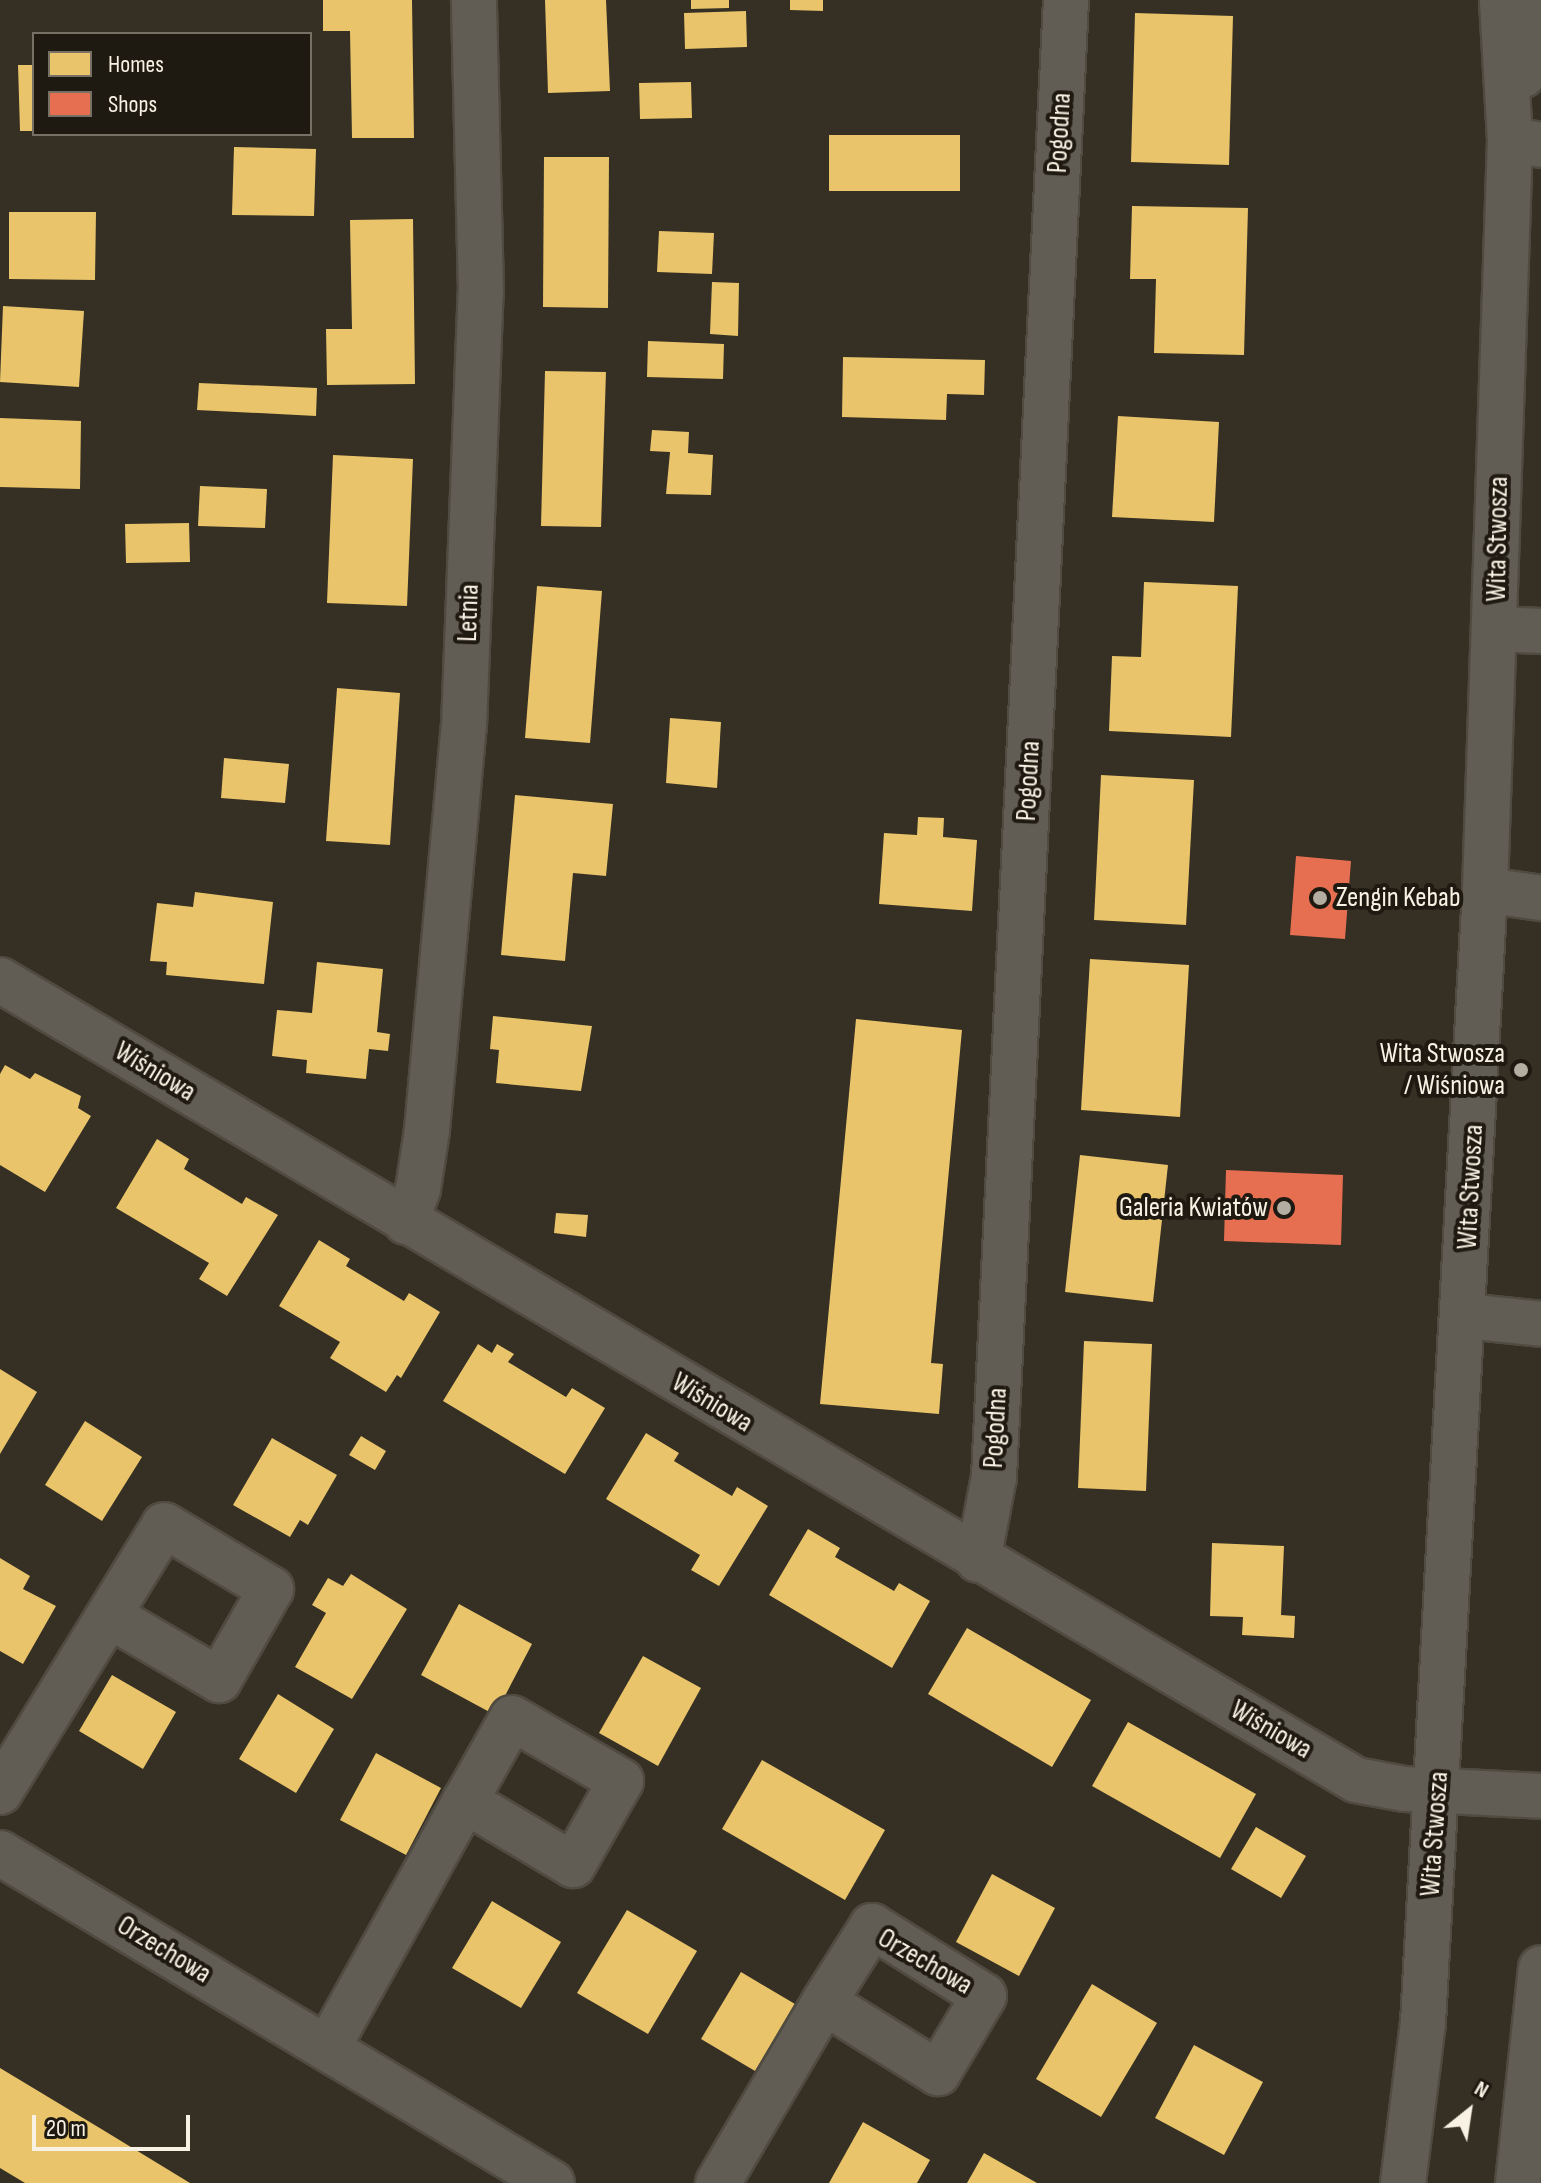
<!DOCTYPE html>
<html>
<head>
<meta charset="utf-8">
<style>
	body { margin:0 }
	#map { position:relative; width:1541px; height:2183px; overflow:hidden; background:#352f24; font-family:"Sofia Sans Condensed",sans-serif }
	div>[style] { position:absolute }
	.homes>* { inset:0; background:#e9c46a }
	.shops>* { inset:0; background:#e76f51 }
	.roads { filter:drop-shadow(2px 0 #504b41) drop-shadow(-2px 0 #504b41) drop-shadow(0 2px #504b41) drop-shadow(0 -2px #504b41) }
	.street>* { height:44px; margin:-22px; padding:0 22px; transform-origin:22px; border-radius:22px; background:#615d54 }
	.secondary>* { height:44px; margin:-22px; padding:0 22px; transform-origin:22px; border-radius:22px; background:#615d54 }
	.dots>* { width:22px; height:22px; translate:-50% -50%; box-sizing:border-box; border:4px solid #1f1a11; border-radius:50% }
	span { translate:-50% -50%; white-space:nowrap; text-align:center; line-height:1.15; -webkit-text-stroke:8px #1f1a11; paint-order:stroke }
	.street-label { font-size:28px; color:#f8f1e4 }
	.poi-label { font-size:28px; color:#f8f1e4 }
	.left { translate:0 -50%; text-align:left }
	.right { translate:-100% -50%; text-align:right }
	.legend { position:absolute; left:32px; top:32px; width:280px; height:104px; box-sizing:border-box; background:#1f1a11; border:2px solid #767065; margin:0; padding:10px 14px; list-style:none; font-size:24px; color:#f8f1e4 }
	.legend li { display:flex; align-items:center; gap:16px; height:40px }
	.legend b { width:40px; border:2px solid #767065 }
	.north { position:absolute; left:1429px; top:2071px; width:80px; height:80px; -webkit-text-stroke:6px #1f1a11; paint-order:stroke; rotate:30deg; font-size:22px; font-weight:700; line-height:32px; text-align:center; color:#f8f1e4 }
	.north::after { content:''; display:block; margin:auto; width:28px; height:36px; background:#f8f1e4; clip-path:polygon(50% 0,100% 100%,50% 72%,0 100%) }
	.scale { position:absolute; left:32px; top:2115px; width:158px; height:36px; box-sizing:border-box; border:4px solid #f8f1e4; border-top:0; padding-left:10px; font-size:24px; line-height:28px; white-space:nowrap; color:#f8f1e4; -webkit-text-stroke:6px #1f1a11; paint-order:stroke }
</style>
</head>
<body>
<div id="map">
	<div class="homes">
		<div style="clip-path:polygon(323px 0,412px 0,414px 138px,352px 138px,350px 31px,323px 31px)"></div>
		<div style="clip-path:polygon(545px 0,606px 0,610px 91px,548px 93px)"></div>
		<div style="clip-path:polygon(691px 0,729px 0,729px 8px,691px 9px)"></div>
		<div style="clip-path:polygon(790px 0,823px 0,823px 11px,790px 10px)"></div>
		<div style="clip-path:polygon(746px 11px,747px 47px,685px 49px,684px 13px)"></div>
		<div style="clip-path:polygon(1135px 13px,1233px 16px,1229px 165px,1131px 162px)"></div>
		<div style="clip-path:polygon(18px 65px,34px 65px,34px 131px,20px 131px)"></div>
		<div style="clip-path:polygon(691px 82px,692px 118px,640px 119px,639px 83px)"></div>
		<div style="clip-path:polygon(829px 135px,960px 135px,960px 191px,829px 191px)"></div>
		<div style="clip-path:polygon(234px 147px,316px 149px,314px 216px,232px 215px)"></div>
		<div style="clip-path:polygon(544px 157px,609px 157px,608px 308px,543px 307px)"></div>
		<div style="clip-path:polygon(1132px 206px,1248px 208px,1244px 355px,1154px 353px,1156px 279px,1130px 279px)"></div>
		<div style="clip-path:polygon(9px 212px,96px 212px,95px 280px,9px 279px)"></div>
		<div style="clip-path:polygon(413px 219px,415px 384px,327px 385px,326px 329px,352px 329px,350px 220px)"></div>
		<div style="clip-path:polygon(659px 231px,714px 233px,712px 274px,657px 272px)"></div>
		<div style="clip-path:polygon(712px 282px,739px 283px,738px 336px,710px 334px)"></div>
		<div style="clip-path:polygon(3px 306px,84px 311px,79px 387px,0 382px)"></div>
		<div style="clip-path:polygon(648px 341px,724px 344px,723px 379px,647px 377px)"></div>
		<div style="clip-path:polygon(843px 357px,985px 360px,984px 395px,947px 394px,946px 420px,842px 417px)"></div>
		<div style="clip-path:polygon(545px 371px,606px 372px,601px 527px,541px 526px)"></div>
		<div style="clip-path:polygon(199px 383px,317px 388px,316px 416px,197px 410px)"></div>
		<div style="clip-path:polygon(1118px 416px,1219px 422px,1214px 522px,1112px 517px)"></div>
		<div style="clip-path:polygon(0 418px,81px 421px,80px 489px,0 487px)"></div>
		<div style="clip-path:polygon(652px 430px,689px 432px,688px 453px,713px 455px,711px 495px,666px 494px,670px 452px,650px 451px)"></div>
		<div style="clip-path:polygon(333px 455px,413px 459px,407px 606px,327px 603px)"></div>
		<div style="clip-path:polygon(200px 486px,267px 489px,265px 528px,198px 526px)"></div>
		<div style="clip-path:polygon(189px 523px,190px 562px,126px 563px,125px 524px)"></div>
		<div style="clip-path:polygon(1144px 582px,1238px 586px,1231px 737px,1109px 731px,1112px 656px,1141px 657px)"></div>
		<div style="clip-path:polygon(537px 586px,602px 591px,590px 743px,525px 738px)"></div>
		<div style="clip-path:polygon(337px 688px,400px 693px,390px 845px,326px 841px)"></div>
		<div style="clip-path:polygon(670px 718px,721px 722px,717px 788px,666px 783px)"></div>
		<div style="clip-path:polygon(224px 758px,289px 764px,285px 803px,221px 798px)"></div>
		<div style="clip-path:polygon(1101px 775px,1194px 780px,1186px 925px,1094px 920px)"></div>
		<div style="clip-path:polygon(515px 795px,613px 804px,606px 876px,573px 873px,565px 961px,501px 955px)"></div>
		<div style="clip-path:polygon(918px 817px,944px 818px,943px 837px,977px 840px,972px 911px,879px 904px,884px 833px,917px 835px)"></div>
		<div style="clip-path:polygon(195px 892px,273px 902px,264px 984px,166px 975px,167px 962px,150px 961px,157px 903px,193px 907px)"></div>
		<div style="clip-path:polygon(1090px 959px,1189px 965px,1180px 1117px,1081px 1110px)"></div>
		<div style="clip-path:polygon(317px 962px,383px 969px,377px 1032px,390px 1034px,388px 1051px,369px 1049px,366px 1079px,306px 1073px,307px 1060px,272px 1056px,277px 1010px,312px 1013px)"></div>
		<div style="clip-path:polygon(493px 1016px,592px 1026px,581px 1091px,496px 1083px,499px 1050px,490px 1049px)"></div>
		<div style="clip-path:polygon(856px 1019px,962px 1030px,931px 1363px,943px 1364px,939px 1414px,820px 1404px)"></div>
		<div style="clip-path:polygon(5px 1065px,30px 1079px,35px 1073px,81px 1096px,78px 1108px,91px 1116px,45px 1192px,0 1165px,0 1074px)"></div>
		<div style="clip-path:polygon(157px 1139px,189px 1159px,184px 1169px,242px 1204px,246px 1197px,278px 1215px,227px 1296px,199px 1279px,209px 1263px,116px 1208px)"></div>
		<div style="clip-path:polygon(1080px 1155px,1168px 1165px,1153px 1302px,1065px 1292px)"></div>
		<div style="clip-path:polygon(556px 1213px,588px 1215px,586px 1237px,554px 1233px)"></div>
		<div style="clip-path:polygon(319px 1240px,350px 1259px,346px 1266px,404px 1301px,409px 1293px,440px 1312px,401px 1378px,397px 1375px,386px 1392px,330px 1358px,340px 1342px,279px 1306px)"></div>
		<div style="clip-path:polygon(1084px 1341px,1152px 1344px,1146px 1491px,1078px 1488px)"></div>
		<div style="clip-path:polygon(478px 1344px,492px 1353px,497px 1344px,514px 1354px,508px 1362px,566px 1397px,572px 1388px,605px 1408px,565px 1474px,443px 1401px)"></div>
		<div style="clip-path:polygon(0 1369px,37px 1392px,0 1454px)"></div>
		<div style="clip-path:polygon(85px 1421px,142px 1457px,102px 1521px,45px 1485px)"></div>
		<div style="clip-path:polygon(646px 1433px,679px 1453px,674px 1461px,702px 1478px,732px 1496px,737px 1487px,768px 1506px,719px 1586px,691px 1570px,700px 1555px,606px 1499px)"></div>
		<div style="clip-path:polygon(361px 1436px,386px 1451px,375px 1470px,349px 1455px)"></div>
		<div style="clip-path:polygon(272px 1438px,337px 1475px,308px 1525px,300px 1520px,290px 1537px,233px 1505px)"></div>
		<div style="clip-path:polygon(808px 1529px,840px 1548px,835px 1557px,894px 1591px,899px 1583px,930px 1601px,892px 1668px,769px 1595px)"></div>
		<div style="clip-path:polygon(1212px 1543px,1284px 1546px,1281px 1615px,1295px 1616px,1294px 1638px,1242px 1635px,1243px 1617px,1210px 1616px)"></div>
		<div style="clip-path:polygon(0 1558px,30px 1576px,23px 1589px,56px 1606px,23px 1664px,0 1651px)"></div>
		<div style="clip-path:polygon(351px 1574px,407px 1609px,352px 1699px,295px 1667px,326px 1613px,312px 1605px,328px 1578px,343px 1586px)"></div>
		<div style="clip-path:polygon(459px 1604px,532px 1644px,495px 1715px,421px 1675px)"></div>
		<div style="clip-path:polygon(967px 1628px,1091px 1700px,1052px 1767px,928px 1694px)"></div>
		<div style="clip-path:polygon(643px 1656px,701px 1688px,658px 1766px,599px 1733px)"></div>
		<div style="clip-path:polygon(112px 1675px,176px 1712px,143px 1769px,79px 1731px)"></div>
		<div style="clip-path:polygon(278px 1694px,334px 1729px,296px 1793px,239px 1759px)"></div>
		<div style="clip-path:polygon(1128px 1722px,1256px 1794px,1220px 1858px,1092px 1786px)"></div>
		<div style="clip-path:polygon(376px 1753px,441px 1788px,406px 1855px,340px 1820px)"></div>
		<div style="clip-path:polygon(762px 1760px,885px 1830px,845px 1900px,722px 1829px)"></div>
		<div style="clip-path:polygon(1256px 1827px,1306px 1856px,1281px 1898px,1231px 1869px)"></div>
		<div style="clip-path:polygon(992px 1874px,1055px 1908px,1019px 1976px,956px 1942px)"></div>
		<div style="clip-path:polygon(492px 1901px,561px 1942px,521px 2008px,452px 1968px)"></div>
		<div style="clip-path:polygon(627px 1910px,697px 1951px,648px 2034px,577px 1993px)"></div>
		<div style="clip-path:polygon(741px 1972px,795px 2004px,755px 2071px,701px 2039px)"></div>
		<div style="clip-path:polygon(1092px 1984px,1157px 2023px,1101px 2117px,1036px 2079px)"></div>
		<div style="clip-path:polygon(1194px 2045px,1263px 2082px,1224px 2155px,1155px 2118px)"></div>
		<div style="clip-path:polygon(0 2068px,103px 2130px,190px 2183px,25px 2183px,0 2168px)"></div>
		<div style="clip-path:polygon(863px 2122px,930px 2160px,917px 2183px,829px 2183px)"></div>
		<div style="clip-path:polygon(984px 2153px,1037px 2183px,967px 2183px)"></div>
	</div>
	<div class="shops">
		<div style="clip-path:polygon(1296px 856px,1351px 861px,1345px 939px,1290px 935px)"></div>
		<div style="clip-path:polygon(1226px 1170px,1343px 1175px,1341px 1245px,1224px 1241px)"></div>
	</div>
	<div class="roads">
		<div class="street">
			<div style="left:1510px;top:140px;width:31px;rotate:9deg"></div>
			<div style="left:1495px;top:629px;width:46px;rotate:2.5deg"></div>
			<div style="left:1485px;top:890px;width:57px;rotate:8.1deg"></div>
			<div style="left:0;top:980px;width:1574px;rotate:30.54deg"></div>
			<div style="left:1356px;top:1780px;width:50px;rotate:10.4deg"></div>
			<div style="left:1405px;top:1789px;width:136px;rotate:2.9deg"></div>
			<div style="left:406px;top:1222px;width:35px;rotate:-70deg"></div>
			<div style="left:418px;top:1189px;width:60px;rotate:-81.3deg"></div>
			<div style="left:427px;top:1130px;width:406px;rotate:-84.8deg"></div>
			<div style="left:464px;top:726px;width:434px;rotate:-87.8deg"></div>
			<div style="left:481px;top:292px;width:292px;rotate:-91.4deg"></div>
			<div style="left:1465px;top:1316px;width:76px;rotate:6deg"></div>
			<div style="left:978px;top:1560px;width:85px;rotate:-79.1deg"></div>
			<div style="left:994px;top:1477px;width:1479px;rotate:-87.21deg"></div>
			<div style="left:0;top:1792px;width:313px;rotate:-58.4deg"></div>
			<div style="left:164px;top:1525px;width:125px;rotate:30.9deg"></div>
			<div style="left:271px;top:1589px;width:105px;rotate:119.7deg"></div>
			<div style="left:219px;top:1680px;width:126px;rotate:-149.6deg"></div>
			<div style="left:0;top:1853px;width:643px;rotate:30.87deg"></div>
			<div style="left:328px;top:2047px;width:282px;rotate:-60.9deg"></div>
			<div style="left:465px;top:1801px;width:95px;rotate:-60.5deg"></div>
			<div style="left:512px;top:1718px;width:126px;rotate:30deg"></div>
			<div style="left:621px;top:1781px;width:97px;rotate:119.7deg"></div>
			<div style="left:573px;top:1865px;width:126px;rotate:-149.3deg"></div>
			<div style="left:718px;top:2183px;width:210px;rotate:-59.6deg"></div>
			<div style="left:824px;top:2002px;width:90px;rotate:-57.7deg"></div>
			<div style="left:872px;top:1926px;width:132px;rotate:32deg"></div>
			<div style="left:984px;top:1996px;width:90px;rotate:120.9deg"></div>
			<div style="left:938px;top:2073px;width:134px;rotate:-148.1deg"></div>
			<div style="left:1518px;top:2183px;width:216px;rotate:-83.9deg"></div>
		</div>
		<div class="secondary">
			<div style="left:1523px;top:75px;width:76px;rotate:-79.4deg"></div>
			<div style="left:1403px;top:2183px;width:161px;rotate:-82.9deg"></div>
			<div style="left:1423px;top:2023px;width:1135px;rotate:-86.87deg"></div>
			<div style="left:1485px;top:890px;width:750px;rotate:-88.09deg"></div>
			<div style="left:1510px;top:140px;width:140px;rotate:-93.3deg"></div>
		</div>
	</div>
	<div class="dots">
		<div style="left:1320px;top:898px;background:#b4ada1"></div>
		<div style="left:1521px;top:1070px;background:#b4ada1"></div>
		<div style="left:1284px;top:1208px;background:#b4ada1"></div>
	</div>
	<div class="street-label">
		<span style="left:1060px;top:133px;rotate:-87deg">Pogodna</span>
		<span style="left:1498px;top:539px;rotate:-89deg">Wita Stwosza</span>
		<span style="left:469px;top:613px;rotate:-88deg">Letnia</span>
		<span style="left:1029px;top:781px;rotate:-87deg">Pogodna</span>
		<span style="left:155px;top:1072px;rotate:31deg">Wiśniowa</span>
		<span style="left:1471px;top:1187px;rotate:-87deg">Wita Stwosza</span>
		<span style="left:712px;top:1403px;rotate:31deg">Wiśniowa</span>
		<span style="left:996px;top:1428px;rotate:-87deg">Pogodna</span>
		<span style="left:1271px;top:1730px;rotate:30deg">Wiśniowa</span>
		<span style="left:1435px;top:1834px;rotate:-86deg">Wita Stwosza</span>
		<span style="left:164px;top:1950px;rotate:31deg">Orzechowa</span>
		<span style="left:925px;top:1962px;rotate:30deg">Orzechowa</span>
	</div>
	<div class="poi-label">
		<span class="left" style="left:1336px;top:898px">Zengin Kebab</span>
		<span class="right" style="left:1505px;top:1070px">Wita Stwosza<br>/ Wiśniowa</span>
		<span class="right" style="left:1268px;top:1208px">Galeria Kwiatów</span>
	</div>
	<ul class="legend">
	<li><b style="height:22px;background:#e9c46a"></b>Homes</li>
	<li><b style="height:22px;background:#e76f51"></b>Shops</li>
	</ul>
	<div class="north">N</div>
	<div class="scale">20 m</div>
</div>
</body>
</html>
